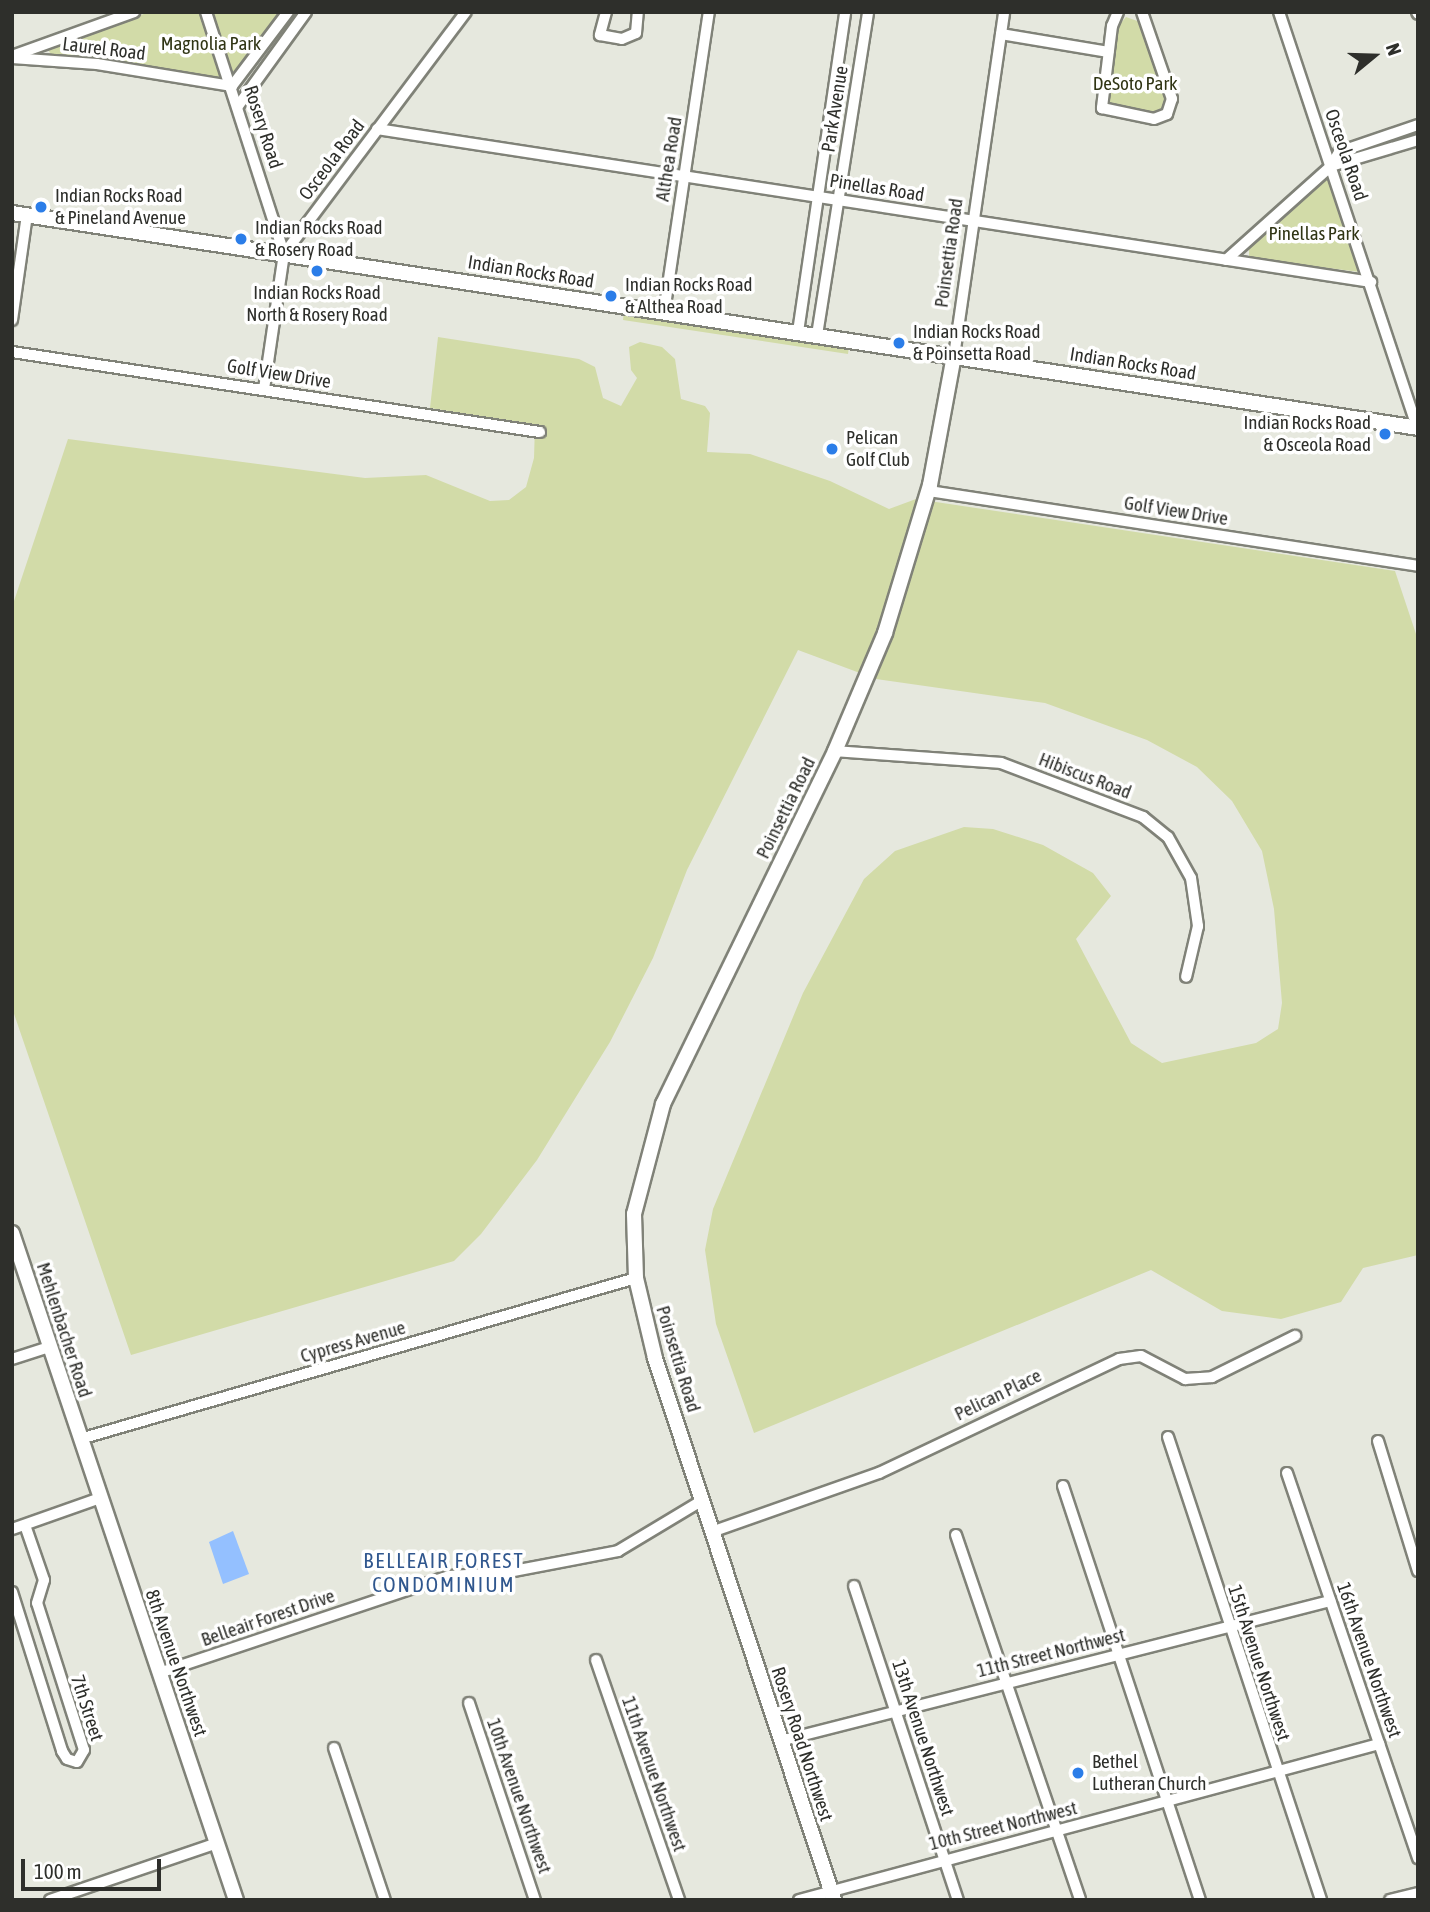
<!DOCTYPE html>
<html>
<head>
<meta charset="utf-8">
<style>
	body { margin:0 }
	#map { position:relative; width:1430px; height:1912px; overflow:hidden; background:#e6e8de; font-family:"Asap Condensed",sans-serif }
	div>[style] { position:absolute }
	.green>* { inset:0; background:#d2dba8 }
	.water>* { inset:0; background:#94c0ff }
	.roads { filter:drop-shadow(2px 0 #808278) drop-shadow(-2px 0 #808278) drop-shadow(0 2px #808278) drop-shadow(0 -2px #808278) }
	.street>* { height:10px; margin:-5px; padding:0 5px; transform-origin:5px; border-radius:5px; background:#fff }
	.secondary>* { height:14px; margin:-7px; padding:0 7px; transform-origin:7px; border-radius:7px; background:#fff }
	.dots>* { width:19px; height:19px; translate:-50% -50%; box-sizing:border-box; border:4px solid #fff; border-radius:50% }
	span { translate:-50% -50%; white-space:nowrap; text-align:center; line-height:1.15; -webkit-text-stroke:7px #fff; paint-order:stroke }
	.park-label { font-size:19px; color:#303514 }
	.street-label { font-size:19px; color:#2e2f2b }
	.poi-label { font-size:19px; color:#2e2f2b }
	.left { translate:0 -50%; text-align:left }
	.right { translate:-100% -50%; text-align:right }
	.neighbourhood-label { font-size:21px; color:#30578e; letter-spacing:2px }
	.frame { position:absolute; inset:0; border:14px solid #2e2f2b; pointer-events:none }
	.north { position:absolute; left:1339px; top:21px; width:70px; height:70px; -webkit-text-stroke:5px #fff; paint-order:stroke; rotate:71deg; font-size:19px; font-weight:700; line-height:28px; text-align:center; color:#2e2f2b }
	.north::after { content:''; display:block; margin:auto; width:24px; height:32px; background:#2e2f2b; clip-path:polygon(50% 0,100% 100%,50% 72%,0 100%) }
	.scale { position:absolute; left:21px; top:1859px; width:140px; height:32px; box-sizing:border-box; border:4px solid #2e2f2b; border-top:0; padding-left:9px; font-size:21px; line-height:24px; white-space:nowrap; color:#2e2f2b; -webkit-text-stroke:5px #fff; paint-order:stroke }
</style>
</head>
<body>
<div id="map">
	<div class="green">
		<div style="clip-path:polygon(149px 12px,279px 12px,237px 70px,216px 78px,51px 54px,48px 50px)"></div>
		<div style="clip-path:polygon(1126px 17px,1143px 23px,1168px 104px,1159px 115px,1107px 105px,1115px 30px)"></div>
		<div style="clip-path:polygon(1327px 178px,1360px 272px,1249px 258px,1249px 248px)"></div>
		<div style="clip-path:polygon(624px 311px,849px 345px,848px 354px,623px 320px)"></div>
		<div style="clip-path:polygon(438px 337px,579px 359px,595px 367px,603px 398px,621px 406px,637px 378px,631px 370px,629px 347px,640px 342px,662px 347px,675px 359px,681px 399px,705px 406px,710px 413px,707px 452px,750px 454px,830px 481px,889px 509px,916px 499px,1395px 571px,1418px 640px,1418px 1255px,1363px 1268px,1341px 1302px,1281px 1319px,1222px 1311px,1151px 1270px,754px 1433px,716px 1324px,705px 1250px,713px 1209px,803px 993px,864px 879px,895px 851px,964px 827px,993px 829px,1043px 845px,1093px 873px,1111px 896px,1076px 939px,1131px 1043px,1162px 1063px,1256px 1043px,1278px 1029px,1282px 1003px,1274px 909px,1262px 851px,1232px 801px,1197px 767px,1147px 740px,1045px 703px,876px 679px,798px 650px,687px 870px,653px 958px,610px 1042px,537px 1160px,481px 1234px,454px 1261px,131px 1355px,12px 1008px,12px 607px,68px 439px,365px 478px,426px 475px,490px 501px,509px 500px,526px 487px,534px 458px,535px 425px,430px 408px)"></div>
	</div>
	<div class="water">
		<div style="clip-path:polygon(233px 1531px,249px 1574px,223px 1584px,209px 1542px)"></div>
	</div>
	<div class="roads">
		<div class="street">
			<div style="left:206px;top:12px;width:254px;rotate:72.1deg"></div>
			<div style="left:606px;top:12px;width:24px;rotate:105deg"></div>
			<div style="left:600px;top:35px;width:22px;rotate:10deg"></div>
			<div style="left:622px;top:39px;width:15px;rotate:-23deg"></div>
			<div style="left:636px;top:33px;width:21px;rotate:-85deg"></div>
			<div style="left:1118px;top:12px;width:15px;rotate:113deg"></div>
			<div style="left:1112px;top:26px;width:83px;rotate:97deg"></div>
			<div style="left:1102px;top:108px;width:53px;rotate:11.9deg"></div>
			<div style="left:1154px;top:119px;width:14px;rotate:-21deg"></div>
			<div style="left:1167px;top:114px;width:16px;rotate:-72deg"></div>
			<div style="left:1172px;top:99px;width:92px;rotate:-109deg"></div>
			<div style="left:1279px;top:12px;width:440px;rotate:71.6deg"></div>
			<div style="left:1417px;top:12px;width:2px;rotate:63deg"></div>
			<div style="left:1001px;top:34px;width:109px;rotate:9.5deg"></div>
			<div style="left:12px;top:56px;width:130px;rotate:-19.8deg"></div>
			<div style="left:12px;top:58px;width:85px;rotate:4deg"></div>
			<div style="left:97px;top:64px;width:137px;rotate:9.3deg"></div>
			<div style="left:232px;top:86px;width:93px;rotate:-52.9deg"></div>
			<div style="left:238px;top:106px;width:116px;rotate:-54.1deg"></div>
			<div style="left:377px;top:129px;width:1006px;rotate:8.75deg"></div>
			<div style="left:1331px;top:166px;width:91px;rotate:-16.6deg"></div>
			<div style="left:1226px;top:260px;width:141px;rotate:-41.8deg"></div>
			<div style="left:1331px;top:166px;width:16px;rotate:-60deg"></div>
			<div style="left:1339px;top:152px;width:83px;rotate:-18.9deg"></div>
			<div style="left:664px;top:312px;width:303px;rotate:-81.5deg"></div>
			<div style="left:12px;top:320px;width:106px;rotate:-81.9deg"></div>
			<div style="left:798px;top:332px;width:323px;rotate:-81.6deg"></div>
			<div style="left:817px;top:335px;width:327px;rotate:-81deg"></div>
			<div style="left:12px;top:352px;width:534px;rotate:8.62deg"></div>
			<div style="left:954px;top:356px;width:348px;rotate:-81.7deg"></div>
			<div style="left:264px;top:389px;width:136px;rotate:-81.6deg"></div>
			<div style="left:284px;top:254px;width:303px;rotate:-53.1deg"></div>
			<div style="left:929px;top:491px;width:495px;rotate:8.7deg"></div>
			<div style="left:835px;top:751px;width:166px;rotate:4.1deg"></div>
			<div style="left:1001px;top:763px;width:152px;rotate:20.8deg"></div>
			<div style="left:1143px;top:817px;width:32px;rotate:39deg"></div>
			<div style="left:1168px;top:837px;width:47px;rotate:60.7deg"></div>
			<div style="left:1191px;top:878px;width:49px;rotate:81.7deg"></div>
			<div style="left:1198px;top:926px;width:52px;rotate:103.2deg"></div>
			<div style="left:12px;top:1359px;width:39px;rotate:-18deg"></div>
			<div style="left:1168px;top:1437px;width:488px;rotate:71.7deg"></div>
			<div style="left:80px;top:1439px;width:579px;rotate:-16.15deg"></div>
			<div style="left:1378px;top:1441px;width:136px;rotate:72.9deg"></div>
			<div style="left:1287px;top:1473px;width:407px;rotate:71.2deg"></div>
			<div style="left:1063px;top:1486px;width:436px;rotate:71.7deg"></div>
			<div style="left:12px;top:1529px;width:93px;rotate:-19.4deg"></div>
			<div style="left:714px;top:1531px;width:175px;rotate:-19.4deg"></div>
			<div style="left:879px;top:1473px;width:266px;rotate:-25.4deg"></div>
			<div style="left:1119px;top:1359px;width:22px;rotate:-8deg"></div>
			<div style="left:1141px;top:1356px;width:50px;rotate:27.6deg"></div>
			<div style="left:1185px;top:1379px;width:27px;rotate:-4deg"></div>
			<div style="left:1212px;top:1377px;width:93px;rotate:-26.3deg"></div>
			<div style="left:956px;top:1535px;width:385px;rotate:71.2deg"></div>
			<div style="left:854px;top:1586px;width:331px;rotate:71.7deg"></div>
			<div style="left:12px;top:1592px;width:167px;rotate:72.5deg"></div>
			<div style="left:62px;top:1751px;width:9px;rotate:58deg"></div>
			<div style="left:67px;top:1759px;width:10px;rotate:17deg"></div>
			<div style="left:77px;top:1762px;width:14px;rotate:-60deg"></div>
			<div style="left:84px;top:1750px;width:154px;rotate:-107.7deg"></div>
			<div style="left:37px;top:1603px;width:24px;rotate:-73deg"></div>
			<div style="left:44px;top:1580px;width:58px;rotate:-109.1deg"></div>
			<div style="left:596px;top:1660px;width:254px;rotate:70.9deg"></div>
			<div style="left:159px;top:1673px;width:306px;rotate:-18.5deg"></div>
			<div style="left:449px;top:1576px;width:54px;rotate:-3.2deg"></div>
			<div style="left:503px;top:1573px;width:117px;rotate:-10.8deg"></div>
			<div style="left:618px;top:1551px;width:99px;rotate:-31deg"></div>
			<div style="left:469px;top:1703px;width:208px;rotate:71.5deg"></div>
			<div style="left:780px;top:1741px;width:568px;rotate:-14.28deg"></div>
			<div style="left:334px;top:1748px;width:160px;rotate:71.5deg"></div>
			<div style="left:50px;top:1900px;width:176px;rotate:-18.8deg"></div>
			<div style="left:799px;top:1900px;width:601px;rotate:-15.05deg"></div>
			<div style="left:1390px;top:1900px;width:29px;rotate:-14deg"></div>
		</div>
		<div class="secondary">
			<div style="left:12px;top:213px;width:1422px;rotate:8.69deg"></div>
			<div style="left:12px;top:1233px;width:704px;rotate:71.44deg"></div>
			<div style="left:834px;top:1900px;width:571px;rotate:-108.28deg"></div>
			<div style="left:655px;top:1358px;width:82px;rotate:-103.4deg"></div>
			<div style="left:636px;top:1278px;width:64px;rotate:-91.8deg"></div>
			<div style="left:634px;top:1214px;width:114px;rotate:-75.2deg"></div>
			<div style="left:663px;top:1104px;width:393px;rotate:-64deg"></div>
			<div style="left:835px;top:751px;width:128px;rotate:-67deg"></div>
			<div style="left:885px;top:633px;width:155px;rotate:-73.1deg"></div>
			<div style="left:930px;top:485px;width:131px;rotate:-79.5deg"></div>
		</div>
	</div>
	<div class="dots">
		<div style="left:41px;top:207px;background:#2b7de8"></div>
		<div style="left:241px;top:239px;background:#2b7de8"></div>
		<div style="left:317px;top:271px;background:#2b7de8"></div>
		<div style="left:611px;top:296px;background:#2b7de8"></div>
		<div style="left:899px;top:343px;background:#2b7de8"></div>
		<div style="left:1385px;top:434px;background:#2b7de8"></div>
		<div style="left:832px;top:449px;background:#2b7de8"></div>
		<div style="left:1078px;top:1773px;background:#2b7de8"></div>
	</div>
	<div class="park-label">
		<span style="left:211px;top:44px">Magnolia Park</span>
		<span style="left:1135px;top:84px">DeSoto Park</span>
		<span style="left:1314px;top:234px">Pinellas Park</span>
	</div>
	<div class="street-label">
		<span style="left:104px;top:49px;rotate:7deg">Laurel Road</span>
		<span style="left:835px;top:109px;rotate:-81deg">Park Avenue</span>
		<span style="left:263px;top:127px;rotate:72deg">Rosery Road</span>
		<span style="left:1346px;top:155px;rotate:71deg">Osceola Road</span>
		<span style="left:669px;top:159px;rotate:-81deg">Althea Road</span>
		<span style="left:332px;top:160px;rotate:-53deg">Osceola Road</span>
		<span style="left:877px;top:188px;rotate:9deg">Pinellas Road</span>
		<span style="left:949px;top:253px;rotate:-82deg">Poinsettia Road</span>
		<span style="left:531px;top:272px;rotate:9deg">Indian Rocks Road</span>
		<span style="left:1133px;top:364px;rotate:9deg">Indian Rocks Road</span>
		<span style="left:279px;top:374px;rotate:9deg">Golf View Drive</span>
		<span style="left:1176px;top:511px;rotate:9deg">Golf View Drive</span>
		<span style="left:1085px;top:776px;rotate:21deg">Hibiscus Road</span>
		<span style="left:786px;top:808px;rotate:-64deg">Poinsettia Road</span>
		<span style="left:64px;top:1330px;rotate:72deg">Mehlenbacher Road</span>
		<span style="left:353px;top:1342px;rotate:-16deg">Cypress Avenue</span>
		<span style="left:678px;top:1359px;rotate:73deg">Poinsettia Road</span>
		<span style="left:998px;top:1395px;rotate:-26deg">Pelican Place</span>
		<span style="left:268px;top:1618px;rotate:-19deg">Belleair Forest Drive</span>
		<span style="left:1051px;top:1653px;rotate:-14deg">11th Street Northwest</span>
		<span style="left:1369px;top:1660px;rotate:71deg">16th Avenue Northwest</span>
		<span style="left:176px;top:1663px;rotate:71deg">8th Avenue Northwest</span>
		<span style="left:1259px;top:1663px;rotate:72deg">15th Avenue Northwest</span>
		<span style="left:87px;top:1708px;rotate:72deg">7th Street</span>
		<span style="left:923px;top:1738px;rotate:72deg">13th Avenue Northwest</span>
		<span style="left:802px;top:1744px;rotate:72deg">Rosery Road Northwest</span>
		<span style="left:654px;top:1774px;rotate:71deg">11th Avenue Northwest</span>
		<span style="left:519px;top:1796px;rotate:71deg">10th Avenue Northwest</span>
		<span style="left:1003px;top:1826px;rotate:-14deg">10th Street Northwest</span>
	</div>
	<div class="poi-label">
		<span class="left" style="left:55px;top:207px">Indian Rocks Road<br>&amp; Pineland Avenue</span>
		<span class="left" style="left:255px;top:239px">Indian Rocks Road<br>&amp; Rosery Road</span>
		<span class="left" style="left:625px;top:296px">Indian Rocks Road<br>&amp; Althea Road</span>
		<span style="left:317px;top:304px">Indian Rocks Road<br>North &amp; Rosery Road</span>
		<span class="left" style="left:913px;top:343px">Indian Rocks Road<br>&amp; Poinsetta Road</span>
		<span class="right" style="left:1371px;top:434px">Indian Rocks Road<br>&amp; Osceola Road</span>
		<span class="left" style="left:846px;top:449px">Pelican<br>Golf Club</span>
		<span class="left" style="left:1092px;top:1773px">Bethel<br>Lutheran Church</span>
	</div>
	<div class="neighbourhood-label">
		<span style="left:444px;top:1572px">BELLEAIR FOREST<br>CONDOMINIUM</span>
	</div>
	<div class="frame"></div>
	<div class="north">N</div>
	<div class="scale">100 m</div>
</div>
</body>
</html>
